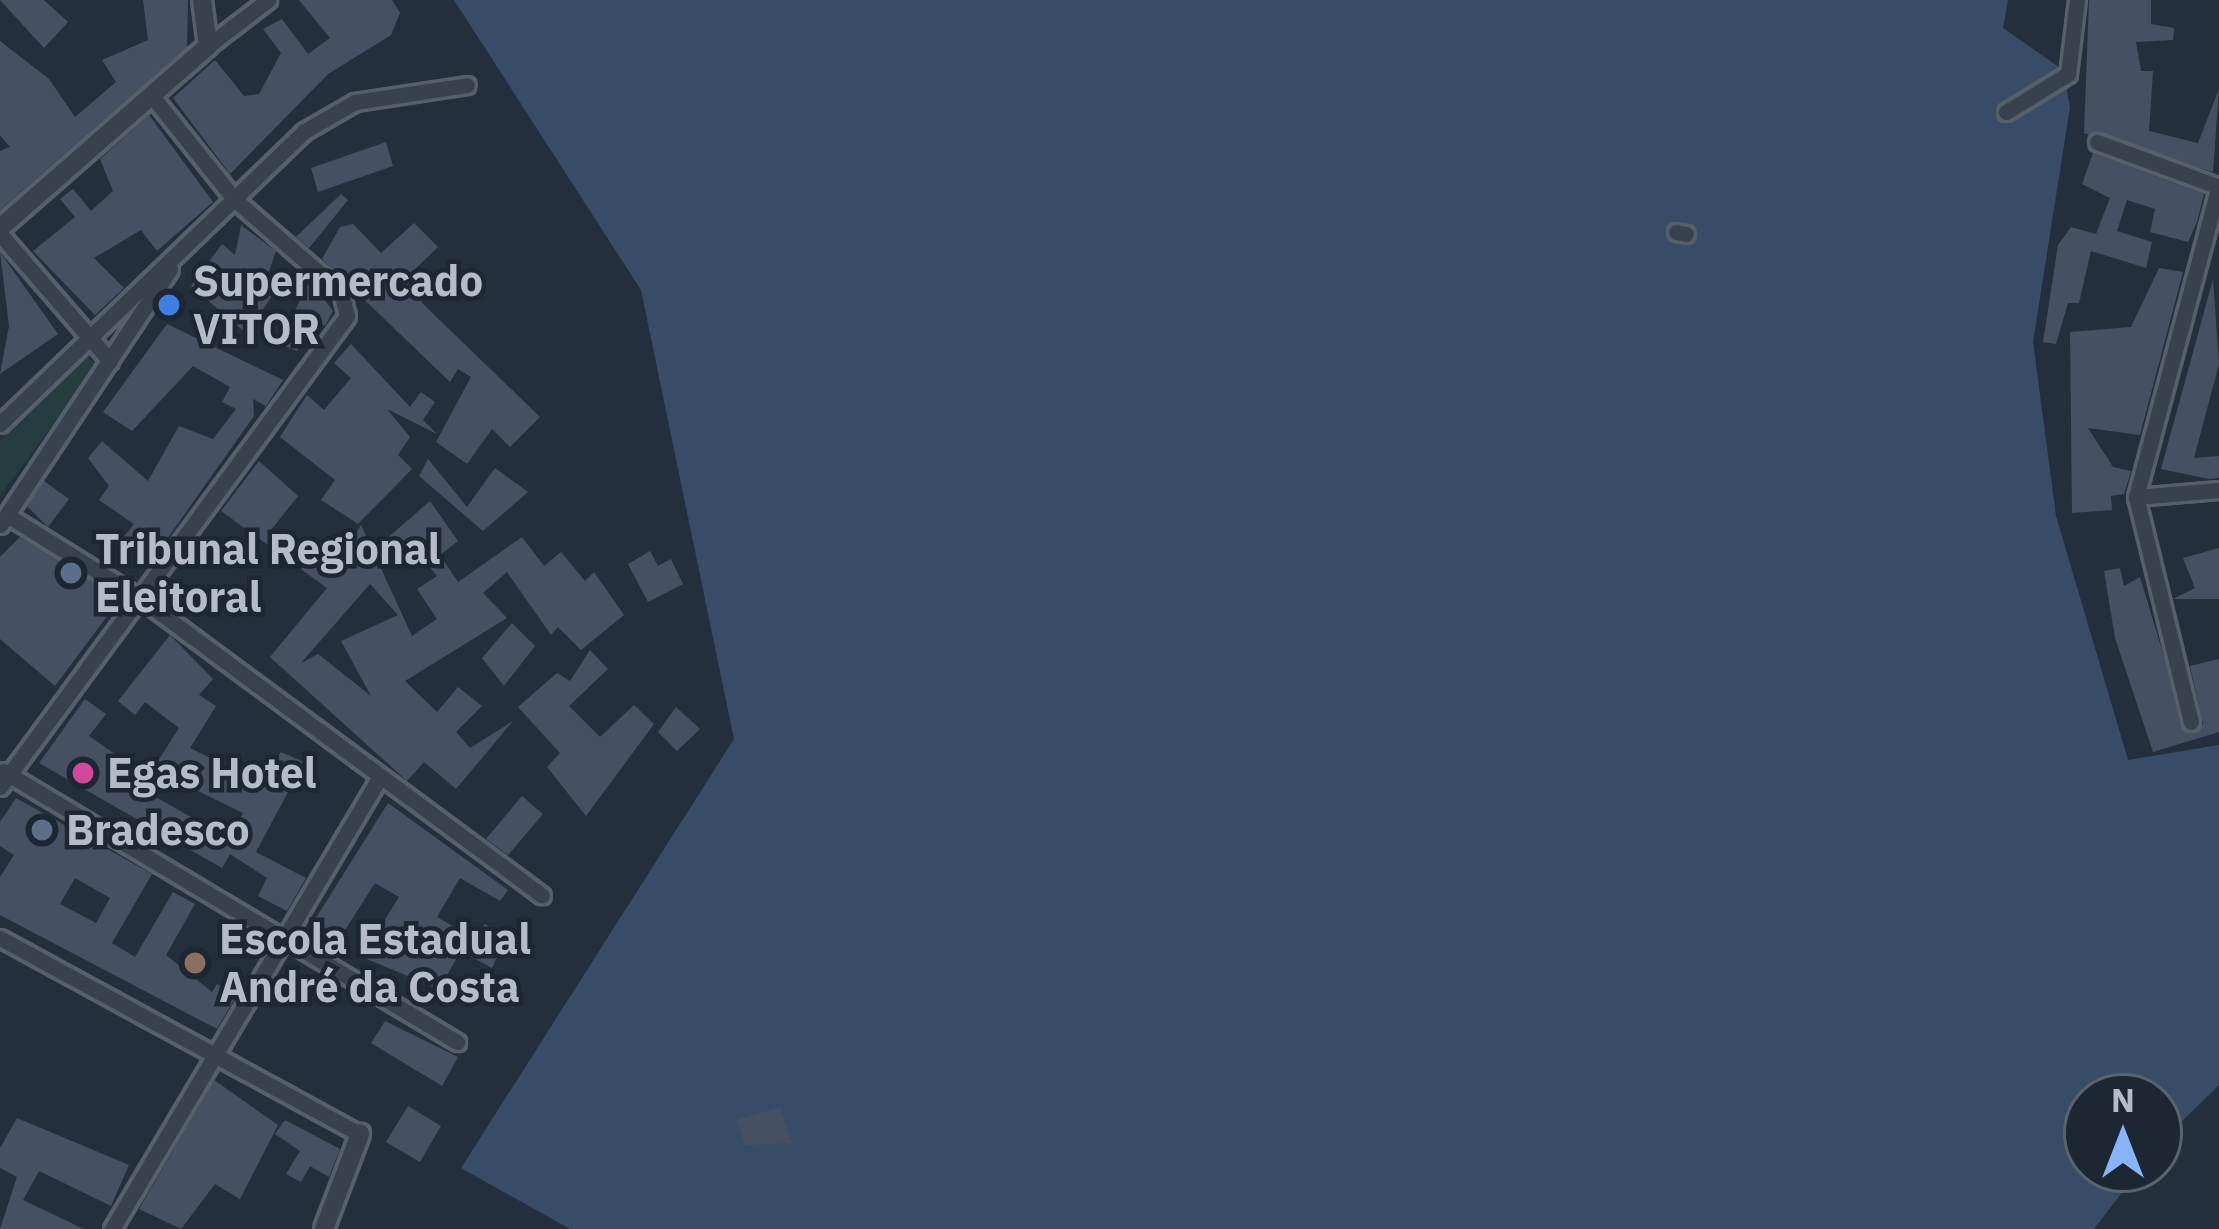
<!DOCTYPE html>
<html>
<head>
<meta charset="utf-8">
<style>
	body { margin:0 }
	#map { position:relative; width:2219px; height:1229px; overflow:hidden; background:#242f3e; font-family:"IBM Plex Sans",sans-serif }
	div>[style] { position:absolute }
	.green>* { inset:0; background:#263c3f }
	.water>* { inset:0; background:#394c67 }
	.building>* { inset:0; background:#455162 }
	.roads { filter:drop-shadow(3px 0 #565f6c) drop-shadow(-3px 0 #565f6c) drop-shadow(0 3px #565f6c) drop-shadow(0 -3px #565f6c) }
	.minor>* { height:15px; margin:-7.5px; padding:0 7.5px; transform-origin:7.5px; border-radius:7.5px; background:#38414e }
	.tertiary>* { height:18px; margin:-9px; padding:0 9px; transform-origin:9px; border-radius:9px; background:#38414e }
	.dots>* { width:33px; height:33px; translate:-50% -50%; box-sizing:border-box; border:6px solid #1d2633; border-radius:50% }
	span { translate:-50% -50%; white-space:nowrap; text-align:center; line-height:1.15; -webkit-text-stroke:9px #1d2633; paint-order:stroke }
	.poi-label { font-size:42px; color:#b4bcc9; font-weight:700 }
	.left { translate:0 -50%; text-align:left }
	.north { position:absolute; left:2063px; top:1073px; width:120px; height:120px; box-sizing:border-box; background:#1d2633; border:3px solid #59626f; border-radius:50%; rotate:0deg; font-size:33px; font-weight:700; line-height:48px; text-align:center; color:#b4bcc9 }
	.north::after { content:''; display:block; margin:auto; width:42px; height:54px; background:#8ab4f8; clip-path:polygon(50% 0,100% 100%,50% 72%,0 100%) }
</style>
</head>
<body>
<div id="map">
	<div class="green">
		<div style="clip-path:polygon(85px 356px,97px 365px,0 496px,0 441px)"></div>
	</div>
	<div class="water">
		<div style="clip-path:polygon(454px 0,2008px 0,2003px 28px,2063px 70px,2070px 107px,2033px 342px,2056px 516px,2128px 760px,2219px 745px,2219px 1085px,2159px 1144px,2159px 1097px,2087px 1097px,2087px 1169px,2140px 1169px,2094px 1229px,570px 1229px,461px 1168px,734px 739px,641px 290px)"></div>
	</div>
	<div class="building">
		<div style="clip-path:polygon(0 0,44px 0,68px 22px,44px 48px)"></div>
		<div style="clip-path:polygon(143px 0,188px 0,187px 47px,0 210px,0 151px,10px 147px,0 135px,0 41px,49px 79px,75px 117px,116px 82px,102px 60px,148px 40px)"></div>
		<div style="clip-path:polygon(299px 0,392px 0,400px 13px,391px 35px,328px 74px,230px 174px,173px 98px,215px 60px,244px 96px,259px 94px,281px 53px,263px 29px,282px 19px,308px 54px,330px 38px)"></div>
		<div style="clip-path:polygon(2089px 0,2151px 0,2151px 24px,2174px 28px,2173px 40px,2136px 42px,2141px 71px,2153px 71px,2149px 131px,2198px 143px,2219px 89px,2213px 172px,2084px 133px)"></div>
		<div style="clip-path:polygon(149px 115px,213px 202px,157px 251px,141px 230px,94px 258px,124px 288px,95px 315px,33px 251px,75px 217px,60px 199px,73px 189px,91px 211px,113px 191px,100px 159px)"></div>
		<div style="clip-path:polygon(386px 142px,393px 166px,318px 192px,311px 168px)"></div>
		<div style="clip-path:polygon(2093px 153px,2204px 194px,2197px 222px,2188px 242px,2150px 232px,2155px 209px,2127px 200px,2117px 231px,2152px 242px,2146px 268px,2091px 251px,2079px 303px,2068px 303px,2056px 344px,2043px 342px,2058px 245px,2071px 227px,2096px 234px,2110px 198px,2082px 184px)"></div>
		<div style="clip-path:polygon(341px 194px,348px 200px,309px 248px,296px 237px)"></div>
		<div style="clip-path:polygon(414px 223px,438px 247px,408px 276px,423px 304px,540px 417px,510px 447px,492px 429px,467px 464px,436px 442px,471px 377px,458px 369px,450px 382px,322px 259px,340px 227px,353px 224px,381px 253px)"></div>
		<div style="clip-path:polygon(241px 225px,276px 251px,266px 280px,277px 288px,247px 334px,191px 286px,222px 244px,235px 255px)"></div>
		<div style="clip-path:polygon(0 252px,58px 334px,0 374px,9px 326px)"></div>
		<div style="clip-path:polygon(2159px 268px,2183px 272px,2140px 435px,2088px 428px,2113px 467px,2131px 471px,2124px 494px,2111px 496px,2112px 510px,2072px 513px,2070px 332px,2131px 327px)"></div>
		<div style="clip-path:polygon(2213px 279px,2219px 364px,2194px 458px,2219px 456px,2219px 478px,2209px 479px,2161px 469px)"></div>
		<div style="clip-path:polygon(310px 281px,333px 311px,325px 326px,310px 317px,297px 351px,278px 343px)"></div>
		<div style="clip-path:polygon(167px 324px,283px 380px,266px 406px,253px 399px,254px 416px,150px 563px,121px 540px,134px 524px,99px 500px,109px 486px,88px 458px,102px 441px,148px 481px,179px 426px,213px 439px,236px 409px,222px 402px,230px 387px,193px 366px,132px 431px,103px 412px)"></div>
		<div style="clip-path:polygon(351px 344px,410px 407px,421px 392px,435px 402px,423px 420px,437px 434px,387px 409px,410px 437px,398px 455px,412px 469px,358px 524px,321px 500px,335px 480px,280px 437px,307px 395px,324px 410px,351px 378px,334px 363px)"></div>
		<div style="clip-path:polygon(428px 459px,467px 507px,495px 468px,528px 492px,483px 531px,419px 476px)"></div>
		<div style="clip-path:polygon(evenodd,259px 461px,298px 496px,271px 530px,331px 574px,361px 525px,412px 636px,437px 619px,417px 589px,437px 576px,407px 539px,392px 553px,384px 541px,430px 501px,458px 541px,440px 555px,458px 582px,522px 537px,544px 566px,561px 552px,585px 581px,594px 572px,624px 615px,581px 650px,558px 627px,551px 635px,507px 572px,483px 593px,507px 618px,405px 681px,437px 712px,458px 687px,482px 706px,456px 732px,470px 748px,513px 721px,456px 789px,424px 762px,407px 781px,270px 657px,327px 588px,221px 511px,259px 461px,370px 584px,398px 615px,341px 641px,371px 696px,318px 654px,301px 663px,370px 584px)"></div>
		<div style="clip-path:polygon(44px 481px,69px 499px,48px 527px,27px 506px)"></div>
		<div style="clip-path:polygon(20px 537px,120px 599px,55px 686px,0 639px,0 557px)"></div>
		<div style="clip-path:polygon(2219px 548px,2219px 599px,2173px 599px,2195px 588px,2183px 558px)"></div>
		<div style="clip-path:polygon(650px 551px,658px 566px,671px 559px,683px 584px,648px 602px,628px 564px)"></div>
		<div style="clip-path:polygon(2120px 568px,2124px 586px,2140px 577px,2187px 733px,2203px 724px,2190px 666px,2219px 659px,2219px 732px,2153px 752px,2115px 638px,2104px 571px)"></div>
		<div style="clip-path:polygon(512px 623px,535px 646px,504px 686px,482px 658px)"></div>
		<div style="clip-path:polygon(170px 635px,213px 679px,199px 695px,216px 706px,190px 748px,259px 782px,281px 752px,304px 762px,256px 852px,306px 878px,287px 911px,258px 896px,267px 878px,230px 854px,222px 868px,39px 763px,85px 699px,106px 714px,89px 736px,115px 754px,107px 769px,229px 839px,243px 813px,153px 769px,179px 728px,145px 702px,135px 715px,118px 701px)"></div>
		<div style="clip-path:polygon(590px 650px,608px 669px,569px 706px,600px 737px,634px 705px,654px 724px,586px 816px,547px 767px,560px 753px,518px 707px,557px 673px,570px 681px)"></div>
		<div style="clip-path:polygon(676px 707px,700px 729px,677px 751px,658px 732px)"></div>
		<div style="clip-path:polygon(522px 796px,543px 814px,508px 855px,486px 839px)"></div>
		<div style="clip-path:polygon(evenodd,16px 798px,152px 874px,112px 943px,135px 957px,173px 892px,195px 904px,166px 955px,212px 992px,217px 984px,237px 995px,217px 1029px,0 915px,0 877px,14px 855px,0 846px,0 822px,16px 798px,75px 878px,110px 898px,96px 923px,60px 904px,75px 878px)"></div>
		<div style="clip-path:polygon(388px 803px,508px 890px,500px 901px,460px 878px,437px 917px,474px 938px,485px 924px,506px 937px,492px 968px,461px 951px,439px 989px,362px 957px,399px 897px,375px 883px,340px 938px,314px 921px)"></div>
		<div style="clip-path:polygon(385px 1021px,458px 1057px,442px 1086px,371px 1043px)"></div>
		<div style="clip-path:polygon(214px 1080px,278px 1125px,240px 1199px,215px 1184px,181px 1229px,139px 1209px)"></div>
		<div style="clip-path:polygon(408px 1106px,441px 1126px,420px 1162px,386px 1142px)"></div>
		<div style="clip-path:polygon(780px 1107px,791px 1143px,745px 1145px,737px 1120px)"></div>
		<div style="clip-path:polygon(17px 1118px,129px 1165px,111px 1206px,39px 1171px,23px 1200px,84px 1229px,0 1229px,17px 1177px,0 1168px,0 1148px)"></div>
		<div style="clip-path:polygon(285px 1120px,340px 1149px,329px 1177px,310px 1166px,301px 1182px,286px 1174px,300px 1151px,275px 1134px)"></div>
	</div>
	<div class="roads">
		<div class="minor">
			<div style="left:208px;top:46px;width:76px;rotate:-37.5deg"></div>
			<div style="left:2006px;top:112px;width:73px;rotate:-31.5deg"></div>
			<div style="left:2068px;top:74px;width:75px;rotate:-83.1deg"></div>
			<div style="left:2097px;top:142px;width:130px;rotate:20.2deg"></div>
			<div style="left:1676px;top:232px;width:10px;rotate:11deg"></div>
			<div style="left:0;top:234px;width:168px;rotate:49.1deg"></div>
			<div style="left:0;top:424px;width:421px;rotate:-43.9deg"></div>
			<div style="left:303px;top:132px;width:60px;rotate:-30deg"></div>
			<div style="left:355px;top:102px;width:113px;rotate:-8.6deg"></div>
			<div style="left:2136px;top:497px;width:83px;rotate:-4.8deg"></div>
			<div style="left:7px;top:515px;width:157px;rotate:32deg"></div>
			<div style="left:140px;top:598px;width:500px;rotate:36.5deg"></div>
			<div style="left:0;top:525px;width:307px;rotate:-56.4deg"></div>
			<div style="left:2191px;top:722px;width:232px;rotate:-103.7deg"></div>
			<div style="left:2136px;top:497px;width:322px;rotate:-75.1deg"></div>
			<div style="left:3px;top:771px;width:529px;rotate:30.83deg"></div>
			<div style="left:0;top:787px;width:585px;rotate:-53.62deg"></div>
			<div style="left:347px;top:316px;width:25px;rotate:-104deg"></div>
			<div style="left:341px;top:292px;width:140px;rotate:-139deg"></div>
			<div style="left:235px;top:200px;width:133px;rotate:-128.6deg"></div>
			<div style="left:0;top:938px;width:410px;rotate:28.6deg"></div>
			<div style="left:112px;top:1229px;width:520px;rotate:-59.34deg"></div>
		</div>
		<div class="tertiary">
			<div style="left:0;top:228px;width:276px;rotate:-41.2deg"></div>
			<div style="left:208px;top:46px;width:46px;rotate:-97.4deg"></div>
			<div style="left:324px;top:1229px;width:102px;rotate:-69.2deg"></div>
		</div>
	</div>
	<div class="dots">
		<div style="left:169px;top:305px;background:#3f7fe0"></div>
		<div style="left:71px;top:573px;background:#5c6f8a"></div>
		<div style="left:83px;top:773px;background:#d1479c"></div>
		<div style="left:42px;top:830px;background:#5c6f8a"></div>
		<div style="left:195px;top:963px;background:#8d6e63"></div>
	</div>
	<div class="poi-label">
		<span class="left" style="left:193px;top:305px">Supermercado<br>VITOR</span>
		<span class="left" style="left:95px;top:573px">Tribunal Regional<br>Eleitoral</span>
		<span class="left" style="left:107px;top:773px">Egas Hotel</span>
		<span class="left" style="left:66px;top:830px">Bradesco</span>
		<span class="left" style="left:219px;top:963px">Escola Estadual<br>André da Costa</span>
	</div>
	<div class="north">N</div>
</div>
</body>
</html>
